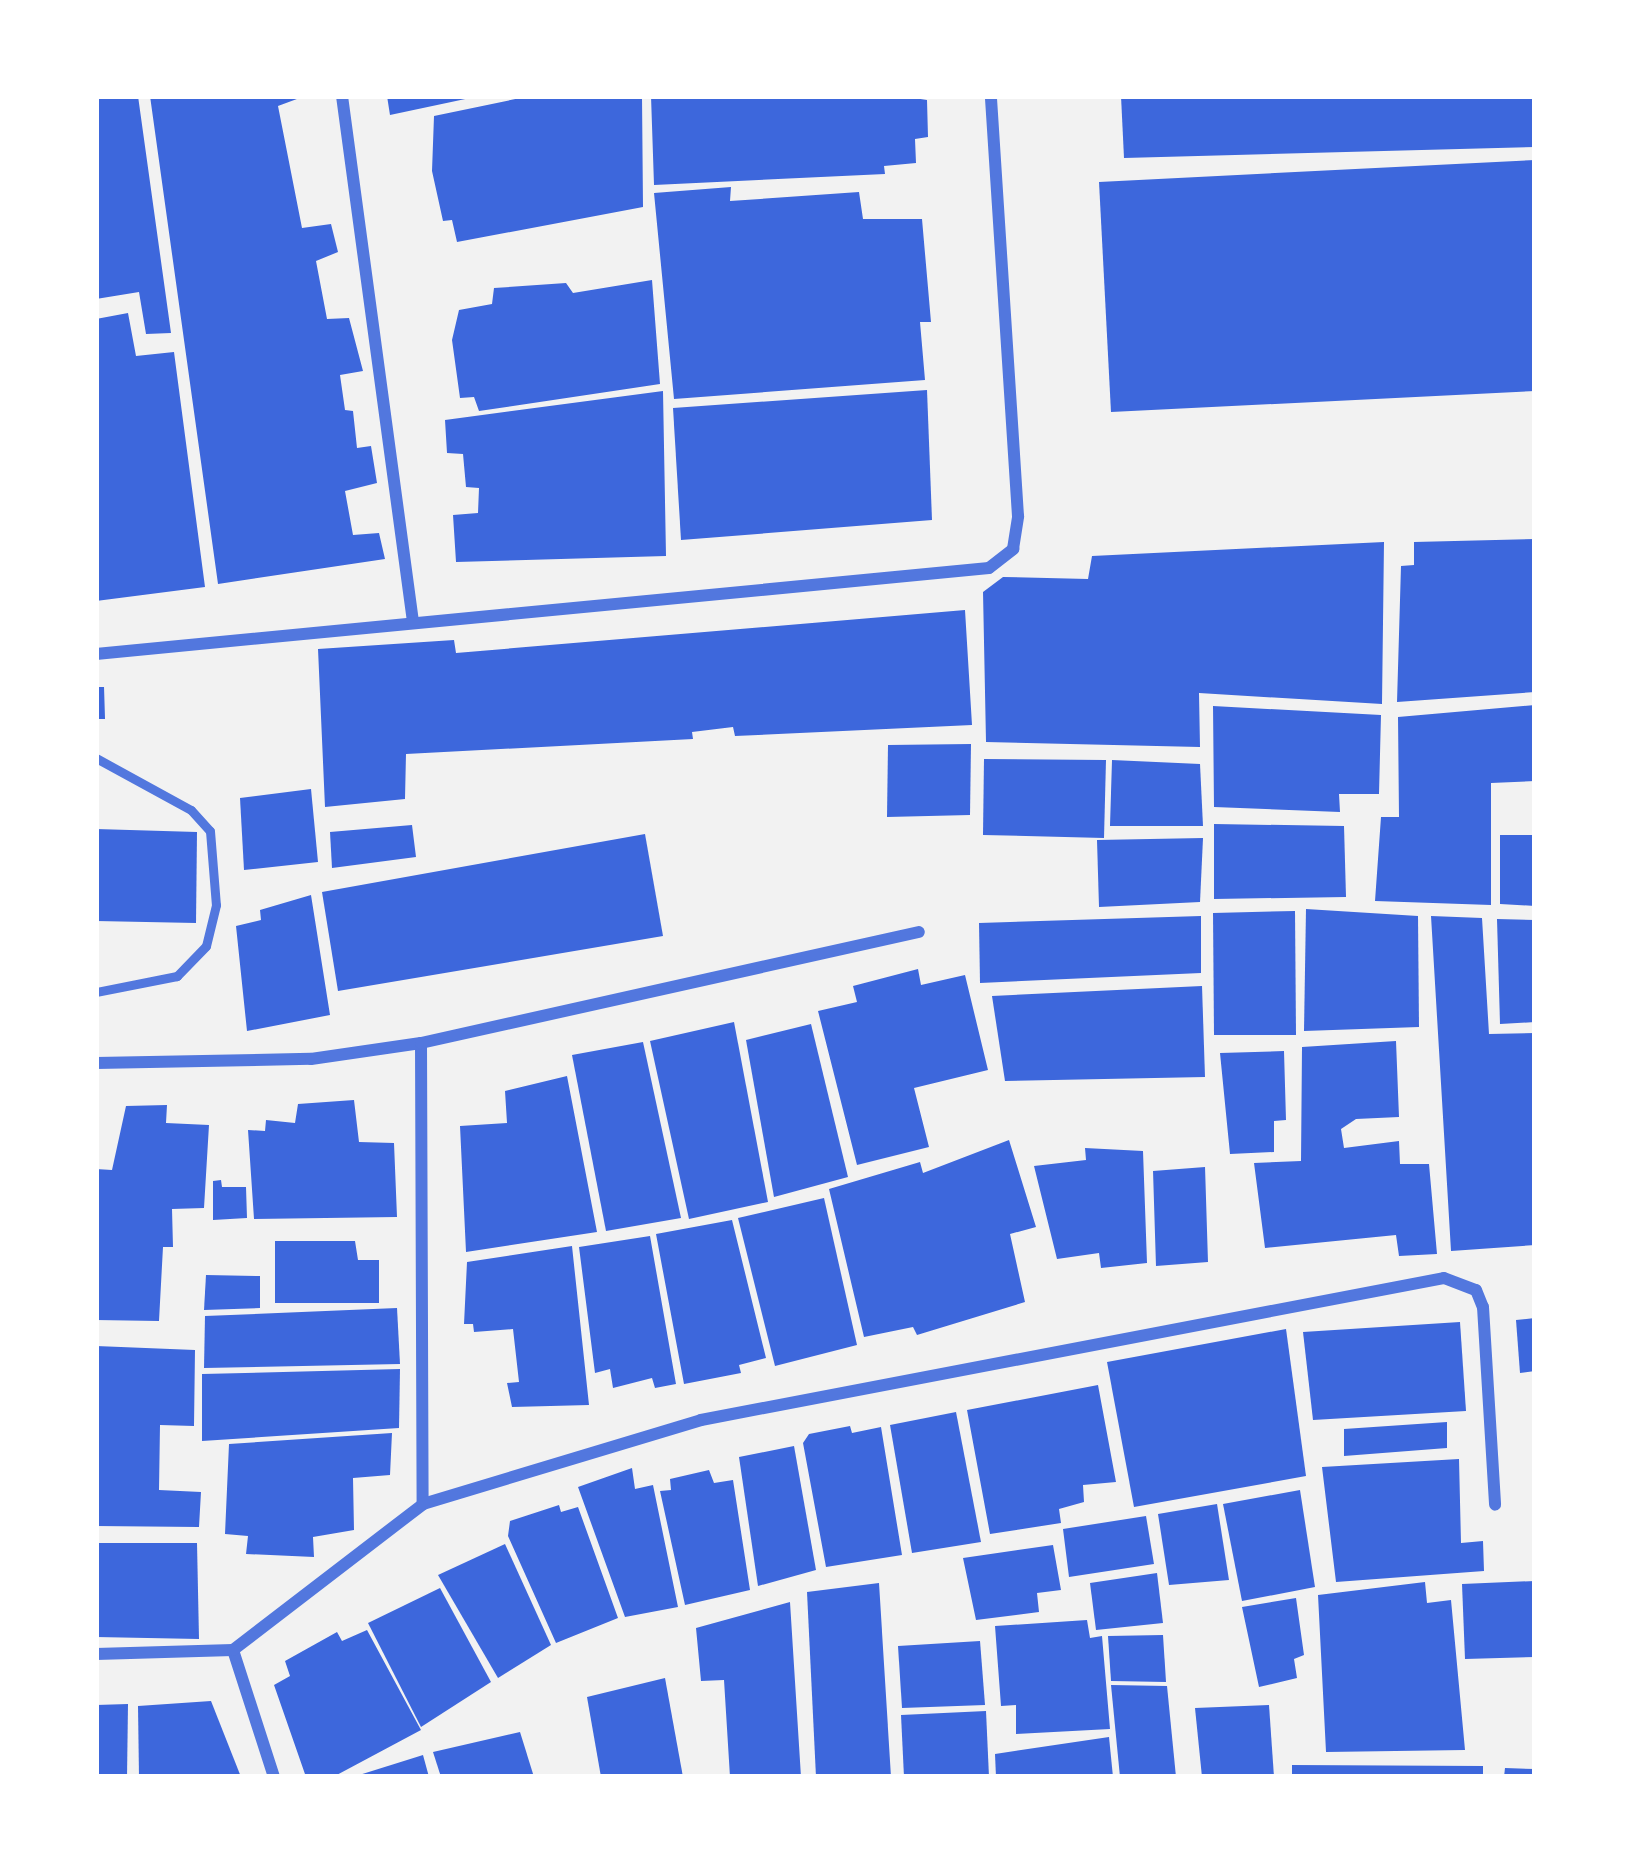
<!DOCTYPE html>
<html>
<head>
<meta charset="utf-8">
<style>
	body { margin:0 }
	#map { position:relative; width:1631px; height:1873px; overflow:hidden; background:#f2f2f2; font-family:Helvetica,sans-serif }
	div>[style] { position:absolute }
	.building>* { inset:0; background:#3d67dc }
	.service>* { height:9px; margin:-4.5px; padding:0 4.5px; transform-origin:4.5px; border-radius:4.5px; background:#5277de }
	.minor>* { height:12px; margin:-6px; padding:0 6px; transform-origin:6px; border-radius:6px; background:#5277de }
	span { translate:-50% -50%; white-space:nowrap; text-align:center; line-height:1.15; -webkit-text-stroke:9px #fff; paint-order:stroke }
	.frame { position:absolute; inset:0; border:99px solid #fff; pointer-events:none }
</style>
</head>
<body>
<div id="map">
	<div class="building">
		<div style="clip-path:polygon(96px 96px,138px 96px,171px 333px,146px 334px,139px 292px,96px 299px)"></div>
		<div style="clip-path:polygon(150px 96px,305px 96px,278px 106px,302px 228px,331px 224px,338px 252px,316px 261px,327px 319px,349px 318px,363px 371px,340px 375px,345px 410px,353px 411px,357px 448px,371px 446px,377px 483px,345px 491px,353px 535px,379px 533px,385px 559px,218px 584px)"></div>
		<div style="clip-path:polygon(387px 96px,470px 96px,470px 98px,390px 115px)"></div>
		<div style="clip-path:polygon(530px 96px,642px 96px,643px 207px,457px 242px,452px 220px,443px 221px,432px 171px,434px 116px)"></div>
		<div style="clip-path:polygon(651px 96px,901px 96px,927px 100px,928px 137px,915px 139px,916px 163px,884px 166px,885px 174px,654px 185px)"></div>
		<div style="clip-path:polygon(1121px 96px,1535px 96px,1535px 147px,1124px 158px)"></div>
		<div style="clip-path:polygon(1535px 160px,1535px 391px,1111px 412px,1099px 182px)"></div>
		<div style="clip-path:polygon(731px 187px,730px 201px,859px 192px,863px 219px,922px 219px,931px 322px,920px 322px,925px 380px,674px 399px,654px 193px)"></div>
		<div style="clip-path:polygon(652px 280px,660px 384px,479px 411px,474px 397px,460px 398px,452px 340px,459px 310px,492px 304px,494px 288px,566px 283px,573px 293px)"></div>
		<div style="clip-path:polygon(128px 313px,136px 356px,174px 352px,205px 587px,96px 601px,96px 319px)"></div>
		<div style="clip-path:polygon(927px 390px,932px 520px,681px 540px,673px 408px)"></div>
		<div style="clip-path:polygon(663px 391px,666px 556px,456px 562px,453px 515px,478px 513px,479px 488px,466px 487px,463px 454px,447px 453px,445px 420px)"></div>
		<div style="clip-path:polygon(1535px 539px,1535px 692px,1397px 702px,1401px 566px,1414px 565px,1414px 542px)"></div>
		<div style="clip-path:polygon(1384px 542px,1382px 704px,1199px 693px,1200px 747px,986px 742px,983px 592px,1003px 577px,1088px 579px,1092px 556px)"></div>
		<div style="clip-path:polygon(965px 610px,972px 725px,735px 736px,733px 727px,692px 732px,693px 739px,406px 754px,405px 799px,325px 807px,318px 649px,454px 640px,456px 653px)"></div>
		<div style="clip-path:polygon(96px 687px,104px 687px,105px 719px,96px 719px)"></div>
		<div style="clip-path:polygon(1535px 705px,1535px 781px,1491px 783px,1491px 905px,1375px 901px,1381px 817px,1399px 817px,1398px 717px)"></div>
		<div style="clip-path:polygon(1213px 706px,1381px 715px,1379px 794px,1339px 794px,1340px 812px,1214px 807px)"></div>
		<div style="clip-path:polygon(971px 744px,970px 815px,887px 817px,888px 745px)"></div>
		<div style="clip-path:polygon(984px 759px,1106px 760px,1104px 838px,983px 835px)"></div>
		<div style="clip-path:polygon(1112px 760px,1200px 764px,1203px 826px,1110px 826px)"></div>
		<div style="clip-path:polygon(311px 789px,318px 862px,244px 870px,240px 798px)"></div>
		<div style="clip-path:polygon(1214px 824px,1344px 826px,1346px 897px,1214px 899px)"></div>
		<div style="clip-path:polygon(412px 825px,416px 857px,332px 868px,330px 832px)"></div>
		<div style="clip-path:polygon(96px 829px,197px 832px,196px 923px,96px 921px)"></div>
		<div style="clip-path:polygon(645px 834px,663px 936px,338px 991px,322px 892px)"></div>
		<div style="clip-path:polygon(1500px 835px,1535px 835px,1535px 906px,1500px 904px)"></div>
		<div style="clip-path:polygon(1203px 838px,1200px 902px,1099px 907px,1097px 840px)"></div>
		<div style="clip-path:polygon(311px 895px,330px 1015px,247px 1031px,236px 926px,261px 920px,260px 910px)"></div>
		<div style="clip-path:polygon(1306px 909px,1418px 916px,1419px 1027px,1304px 1031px)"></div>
		<div style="clip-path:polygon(1295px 911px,1296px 1035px,1214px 1035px,1213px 913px)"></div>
		<div style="clip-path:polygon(1201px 916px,1201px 973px,980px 983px,979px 923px)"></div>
		<div style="clip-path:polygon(1431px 916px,1482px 918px,1489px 1034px,1535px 1033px,1535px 1245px,1451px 1251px)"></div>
		<div style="clip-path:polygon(1497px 919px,1535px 920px,1535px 1022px,1500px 1024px)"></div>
		<div style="clip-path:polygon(918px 969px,921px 985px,965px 975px,988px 1070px,914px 1088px,929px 1147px,857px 1165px,818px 1011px,857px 1002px,853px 986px)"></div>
		<div style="clip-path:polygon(1202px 986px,1205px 1077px,1005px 1081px,992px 996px)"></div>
		<div style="clip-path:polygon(734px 1022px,768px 1202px,689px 1219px,650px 1041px)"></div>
		<div style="clip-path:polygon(811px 1024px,848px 1177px,774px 1197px,746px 1040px)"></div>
		<div style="clip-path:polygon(1396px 1041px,1399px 1117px,1356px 1119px,1341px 1129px,1344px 1148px,1399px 1141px,1400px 1164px,1429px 1164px,1437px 1254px,1399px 1256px,1396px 1235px,1265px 1248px,1254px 1163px,1301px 1161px,1302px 1047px)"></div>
		<div style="clip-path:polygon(643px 1042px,681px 1218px,606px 1231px,572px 1055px)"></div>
		<div style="clip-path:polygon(1284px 1051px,1286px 1120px,1274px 1121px,1274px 1152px,1230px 1154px,1220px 1053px)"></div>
		<div style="clip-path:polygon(567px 1076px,597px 1232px,466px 1252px,460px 1126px,507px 1123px,505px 1091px)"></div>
		<div style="clip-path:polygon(354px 1100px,359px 1142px,394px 1143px,397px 1217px,254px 1219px,248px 1130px,265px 1131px,266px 1120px,295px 1123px,298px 1104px)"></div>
		<div style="clip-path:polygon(167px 1105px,166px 1123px,209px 1125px,204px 1208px,172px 1209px,173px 1247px,163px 1247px,159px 1321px,96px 1320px,96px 1169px,112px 1170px,126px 1106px)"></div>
		<div style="clip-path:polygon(1009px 1140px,1036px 1227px,1010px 1234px,1025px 1302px,917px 1335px,913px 1327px,864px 1337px,829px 1189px,920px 1162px,923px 1173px)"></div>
		<div style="clip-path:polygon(1085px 1148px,1143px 1151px,1147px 1263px,1101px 1268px,1099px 1253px,1057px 1259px,1034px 1166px,1086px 1160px)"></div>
		<div style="clip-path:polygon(1205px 1167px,1208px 1262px,1156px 1266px,1153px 1171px)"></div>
		<div style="clip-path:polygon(221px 1180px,222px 1187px,246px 1187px,247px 1218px,213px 1220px,213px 1181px)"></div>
		<div style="clip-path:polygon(824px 1198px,857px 1345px,775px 1366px,738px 1218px)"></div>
		<div style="clip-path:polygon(732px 1220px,766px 1358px,739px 1365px,741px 1373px,684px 1384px,656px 1234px)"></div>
		<div style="clip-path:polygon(650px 1236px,676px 1384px,655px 1388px,652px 1378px,613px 1388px,610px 1369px,595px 1373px,579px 1247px)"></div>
		<div style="clip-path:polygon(275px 1241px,355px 1241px,358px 1260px,379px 1260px,379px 1303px,275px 1303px)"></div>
		<div style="clip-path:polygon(572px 1246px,589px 1405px,512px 1407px,507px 1383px,519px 1382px,513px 1329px,474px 1332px,473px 1324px,464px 1324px,467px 1262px)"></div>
		<div style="clip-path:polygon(206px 1275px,260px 1276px,260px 1308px,204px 1310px)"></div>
		<div style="clip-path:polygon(397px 1308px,400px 1364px,204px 1368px,205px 1316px)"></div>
		<div style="clip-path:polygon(1535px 1318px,1535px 1371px,1520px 1373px,1516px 1320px)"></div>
		<div style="clip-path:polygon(1460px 1322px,1466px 1411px,1313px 1420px,1303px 1332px)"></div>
		<div style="clip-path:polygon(1286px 1329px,1306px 1476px,1134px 1507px,1107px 1362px)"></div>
		<div style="clip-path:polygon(96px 1346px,195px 1350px,194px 1426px,160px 1425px,159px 1490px,201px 1492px,199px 1527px,96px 1526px)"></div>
		<div style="clip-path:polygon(400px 1369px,399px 1428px,202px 1441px,202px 1374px)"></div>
		<div style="clip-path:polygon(1098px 1385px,1116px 1482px,1083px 1485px,1084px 1502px,1059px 1509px,1061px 1523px,990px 1534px,967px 1410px)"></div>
		<div style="clip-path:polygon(956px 1412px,981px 1542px,912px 1553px,890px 1425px)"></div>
		<div style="clip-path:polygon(1447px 1422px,1447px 1448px,1344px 1456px,1344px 1429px)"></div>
		<div style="clip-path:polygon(850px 1426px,852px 1433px,881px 1427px,902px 1555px,826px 1567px,803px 1443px,809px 1434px)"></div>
		<div style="clip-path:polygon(392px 1433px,390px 1475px,353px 1478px,354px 1530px,313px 1537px,314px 1557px,246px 1554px,248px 1536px,225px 1534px,229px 1444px)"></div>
		<div style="clip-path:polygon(794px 1446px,816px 1570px,758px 1586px,739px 1457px)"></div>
		<div style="clip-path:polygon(1459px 1459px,1461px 1543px,1483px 1541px,1484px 1571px,1336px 1582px,1322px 1467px)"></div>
		<div style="clip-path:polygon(632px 1468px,635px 1489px,653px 1485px,678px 1607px,625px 1617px,578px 1487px)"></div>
		<div style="clip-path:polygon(709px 1470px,714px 1483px,733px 1480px,750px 1590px,685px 1605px,660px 1491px,671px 1490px,670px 1479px)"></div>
		<div style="clip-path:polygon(1300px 1490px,1315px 1587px,1242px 1601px,1223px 1504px)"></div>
		<div style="clip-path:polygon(1217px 1504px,1229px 1580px,1169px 1585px,1158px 1514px)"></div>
		<div style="clip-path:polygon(559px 1505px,561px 1512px,578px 1507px,618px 1618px,556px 1643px,508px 1536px,510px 1521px)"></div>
		<div style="clip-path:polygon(1146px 1516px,1154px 1564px,1069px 1577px,1063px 1529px)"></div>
		<div style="clip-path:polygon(96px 1543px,197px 1543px,199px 1639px,96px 1637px)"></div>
		<div style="clip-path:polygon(505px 1544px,551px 1645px,498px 1678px,438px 1575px)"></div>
		<div style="clip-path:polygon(1053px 1545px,1061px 1590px,1037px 1593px,1039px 1612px,976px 1620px,963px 1558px)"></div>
		<div style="clip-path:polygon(1157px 1573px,1163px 1623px,1096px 1630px,1090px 1583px)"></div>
		<div style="clip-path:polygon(1535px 1581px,1535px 1657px,1465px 1659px,1462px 1584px)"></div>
		<div style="clip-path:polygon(1425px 1582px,1427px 1603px,1451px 1600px,1465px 1750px,1326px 1752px,1318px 1595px)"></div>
		<div style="clip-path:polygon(879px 1583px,891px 1777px,816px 1777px,807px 1592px)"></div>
		<div style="clip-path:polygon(440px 1588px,491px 1682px,421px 1727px,368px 1623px)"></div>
		<div style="clip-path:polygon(1296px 1598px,1304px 1655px,1294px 1659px,1297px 1678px,1259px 1687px,1242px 1607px)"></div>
		<div style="clip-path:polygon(790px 1602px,801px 1777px,730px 1777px,724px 1680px,701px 1681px,696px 1628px)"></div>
		<div style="clip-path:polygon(1087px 1620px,1090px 1638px,1102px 1636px,1110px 1729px,1016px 1734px,1016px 1705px,1001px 1706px,995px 1626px)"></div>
		<div style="clip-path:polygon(367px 1630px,421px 1730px,333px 1777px,306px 1777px,274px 1685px,290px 1676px,285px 1661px,337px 1632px,342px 1641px)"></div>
		<div style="clip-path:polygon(1163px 1635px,1166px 1682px,1111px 1681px,1108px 1636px)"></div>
		<div style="clip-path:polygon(980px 1641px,985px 1705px,902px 1708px,898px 1646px)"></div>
		<div style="clip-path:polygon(665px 1678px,683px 1777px,601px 1777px,587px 1697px)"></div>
		<div style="clip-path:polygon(1111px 1685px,1167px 1686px,1176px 1777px,1120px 1777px)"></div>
		<div style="clip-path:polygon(211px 1701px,241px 1777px,139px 1777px,138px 1706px)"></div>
		<div style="clip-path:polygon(128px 1704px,127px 1777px,96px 1777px,96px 1705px)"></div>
		<div style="clip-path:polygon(1269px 1705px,1274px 1777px,1202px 1777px,1195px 1708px)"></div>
		<div style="clip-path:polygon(986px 1711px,989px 1777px,904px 1777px,901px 1715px)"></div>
		<div style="clip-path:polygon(520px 1732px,534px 1777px,441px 1777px,433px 1752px)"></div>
		<div style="clip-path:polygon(1109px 1737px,1113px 1777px,996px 1777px,995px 1754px)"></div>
		<div style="clip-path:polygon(423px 1755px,429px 1777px,356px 1777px,356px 1776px)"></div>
		<div style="clip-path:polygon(1292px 1765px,1483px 1766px,1483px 1777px,1292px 1777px)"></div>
		<div style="clip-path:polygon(1505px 1768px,1535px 1769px,1535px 1777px,1504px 1777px)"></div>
	</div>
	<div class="service">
		<div style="left:96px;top:758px;width:108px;rotate:28.7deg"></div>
		<div style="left:191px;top:810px;width:28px;rotate:48deg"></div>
		<div style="left:210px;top:831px;width:74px;rotate:85.4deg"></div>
		<div style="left:216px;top:905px;width:42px;rotate:103.7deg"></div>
		<div style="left:206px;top:946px;width:42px;rotate:134deg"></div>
		<div style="left:177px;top:976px;width:83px;rotate:168.8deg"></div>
	</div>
	<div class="minor">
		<div style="left:342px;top:96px;width:531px;rotate:82.31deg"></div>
		<div style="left:96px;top:654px;width:897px;rotate:-5.5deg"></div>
		<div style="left:989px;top:568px;width:31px;rotate:-38deg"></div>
		<div style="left:1013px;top:549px;width:33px;rotate:-81deg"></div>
		<div style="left:1018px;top:516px;width:421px;rotate:-93.7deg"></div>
		<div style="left:421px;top:1043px;width:461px;rotate:89.8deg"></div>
		<div style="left:96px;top:1063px;width:215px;rotate:-1.1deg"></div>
		<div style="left:311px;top:1059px;width:111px;rotate:-8.3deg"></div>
		<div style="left:421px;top:1043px;width:510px;rotate:-12.57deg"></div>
		<div style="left:233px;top:1650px;width:133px;rotate:72.1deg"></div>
		<div style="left:96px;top:1654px;width:137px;rotate:-1.7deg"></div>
		<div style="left:233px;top:1650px;width:240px;rotate:-37.5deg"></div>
		<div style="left:423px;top:1504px;width:290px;rotate:-16.8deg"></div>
		<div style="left:701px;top:1420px;width:756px;rotate:-10.82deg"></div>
		<div style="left:1444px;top:1278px;width:34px;rotate:21deg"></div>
		<div style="left:1476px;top:1290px;width:18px;rotate:68deg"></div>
		<div style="left:1483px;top:1307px;width:198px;rotate:86.5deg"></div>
	</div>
	<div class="frame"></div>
</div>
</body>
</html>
